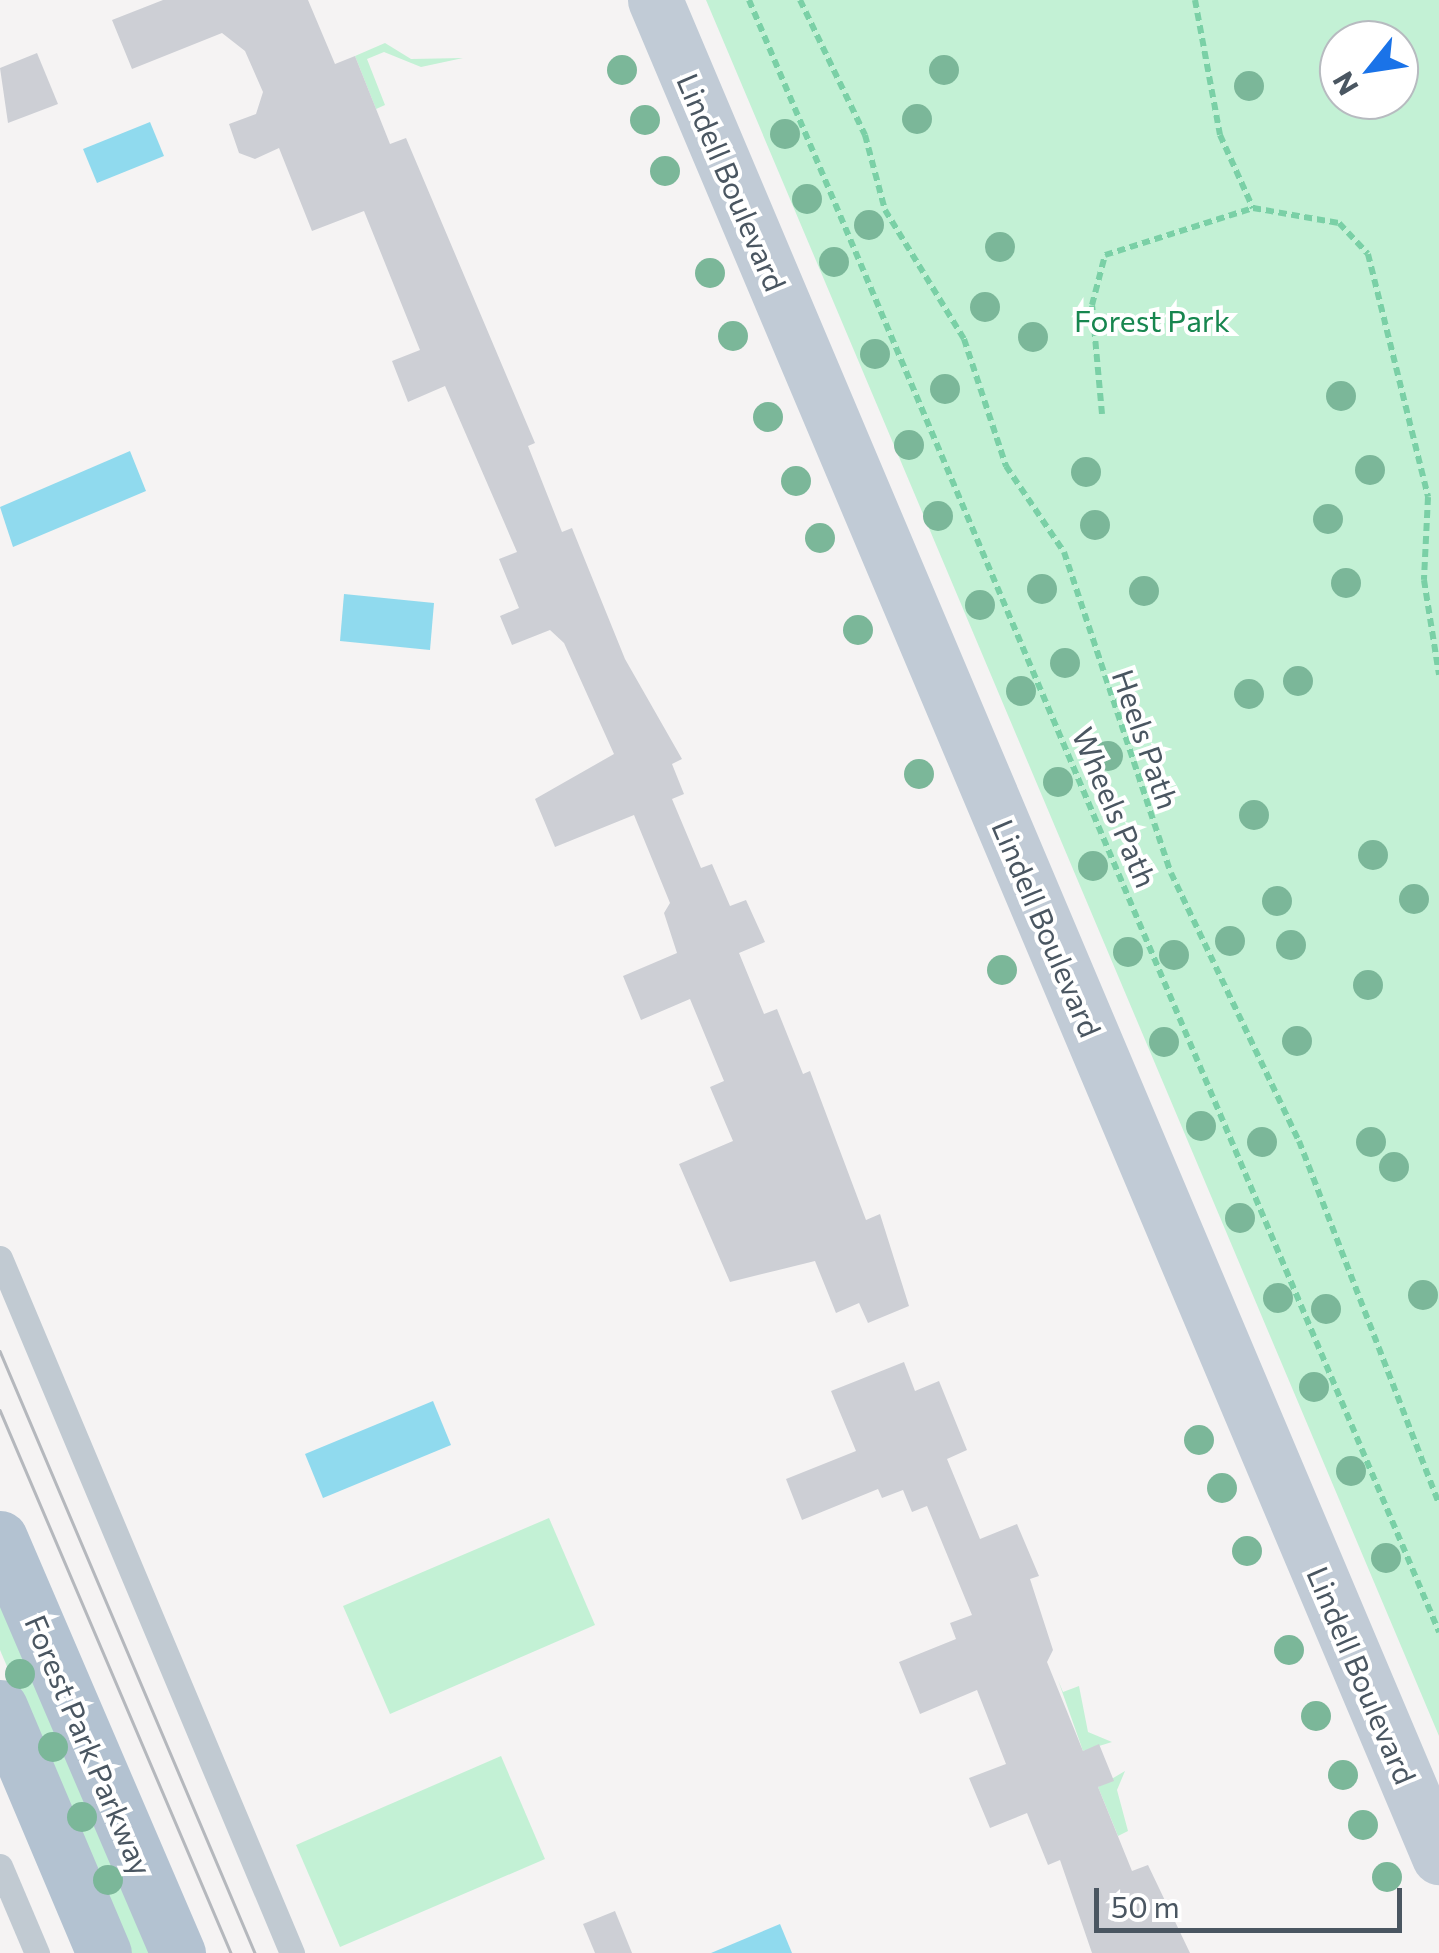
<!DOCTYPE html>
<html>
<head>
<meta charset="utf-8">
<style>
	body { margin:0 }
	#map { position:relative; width:1439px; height:1953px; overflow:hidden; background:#f5f3f3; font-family:Commissioner,sans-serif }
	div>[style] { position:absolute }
	.green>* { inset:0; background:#c3f1d5 }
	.water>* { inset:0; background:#90daee }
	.building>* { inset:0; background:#cdcfd5 }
	.path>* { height:6px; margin-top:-3px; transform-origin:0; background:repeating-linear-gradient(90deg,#7ad0a6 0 8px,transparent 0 13px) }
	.service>* { height:25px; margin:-12.5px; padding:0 12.5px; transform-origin:12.5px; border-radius:12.5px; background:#c1cad2 }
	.secondary>* { height:55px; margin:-27.5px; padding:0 27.5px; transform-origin:27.5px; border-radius:27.5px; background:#c1cbd6 }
	.primary>* { height:55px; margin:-27.5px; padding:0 27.5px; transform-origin:27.5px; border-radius:27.5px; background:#b3c2d1 }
	.tram>* { height:2.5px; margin:-1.25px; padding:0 1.25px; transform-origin:1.25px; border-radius:1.25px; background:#b5b8bd }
	.trees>* { width:30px; height:30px; margin:-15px; border-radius:50%; background:#7bb799 }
	span { translate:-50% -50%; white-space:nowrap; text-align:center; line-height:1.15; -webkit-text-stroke:8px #fff; paint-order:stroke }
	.street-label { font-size:30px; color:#4a5661 }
	.park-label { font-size:30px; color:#17864f }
	.north { position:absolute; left:1319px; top:20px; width:100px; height:100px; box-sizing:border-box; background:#fff; border:2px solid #b7bbc0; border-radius:50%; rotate:240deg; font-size:28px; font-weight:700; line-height:40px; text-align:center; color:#4a5661 }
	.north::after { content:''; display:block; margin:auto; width:35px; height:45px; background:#1a73e8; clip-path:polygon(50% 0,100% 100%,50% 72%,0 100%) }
	.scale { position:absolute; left:1094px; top:1888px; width:308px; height:45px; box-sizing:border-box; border:5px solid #4a5661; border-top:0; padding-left:12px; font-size:30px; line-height:35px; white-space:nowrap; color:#4a5661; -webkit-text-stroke:8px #fff; paint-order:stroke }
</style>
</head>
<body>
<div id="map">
	<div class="green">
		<div style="clip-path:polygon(evenodd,706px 0,1439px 0,1439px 1736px,706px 0,1339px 40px,1399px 40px,1399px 100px,1339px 100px,1339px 40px)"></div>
		<div style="clip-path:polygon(385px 43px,411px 59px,463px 58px,421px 67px,384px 52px,367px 59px,385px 105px,376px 109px,355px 56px)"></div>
		<div style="clip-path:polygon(549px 1518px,595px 1625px,390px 1714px,343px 1606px)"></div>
		<div style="clip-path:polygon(0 1602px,151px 1953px,129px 1953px,0 1650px)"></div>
		<div style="clip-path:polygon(1058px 1680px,1063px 1692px,1079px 1686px,1088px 1732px,1112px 1742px,1083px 1751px)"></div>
		<div style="clip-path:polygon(501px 1756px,545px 1859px,340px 1947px,296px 1845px)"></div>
		<div style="clip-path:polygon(1125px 1771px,1117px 1790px,1128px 1831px,1118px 1836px,1098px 1787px)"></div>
	</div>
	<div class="water">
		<div style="clip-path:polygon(150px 122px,164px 156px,97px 183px,83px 149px)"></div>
		<div style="clip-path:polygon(130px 451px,146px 491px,13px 547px,0 507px)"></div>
		<div style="clip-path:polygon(344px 594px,434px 603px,430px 650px,340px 641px)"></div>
		<div style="clip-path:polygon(433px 1401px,451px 1445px,323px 1498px,305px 1454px)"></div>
		<div style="clip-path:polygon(780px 1924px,792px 1953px,711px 1953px)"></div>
	</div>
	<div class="building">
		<div style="clip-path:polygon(163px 0,308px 0,335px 64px,355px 56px,390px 144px,406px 138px,535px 443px,528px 446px,562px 532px,572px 528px,625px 659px,682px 759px,672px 764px,684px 794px,672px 799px,701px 868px,712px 864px,730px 906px,746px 900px,765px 942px,739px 953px,764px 1014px,777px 1009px,803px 1074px,810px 1071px,866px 1220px,880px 1214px,909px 1306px,868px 1323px,859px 1303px,836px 1313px,815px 1261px,730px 1282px,679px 1164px,733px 1141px,710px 1087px,724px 1081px,690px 999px,641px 1020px,623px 976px,677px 953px,664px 913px,670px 903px,634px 815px,555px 847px,535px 799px,614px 754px,564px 643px,550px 630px,512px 645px,500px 616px,519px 608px,499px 559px,517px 552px,445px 386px,408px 402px,392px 361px,420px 350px,364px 211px,312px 231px,279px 148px,255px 159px,239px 153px,229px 124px,256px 114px,263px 92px,245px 51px,222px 33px,132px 69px,112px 20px)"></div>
		<div style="clip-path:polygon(37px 53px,58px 104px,8px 123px,0 68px)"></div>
		<div style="clip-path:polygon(904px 1362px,915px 1391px,939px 1381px,967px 1450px,947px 1459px,980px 1539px,1017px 1524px,1039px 1576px,1030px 1579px,1053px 1650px,1047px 1662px,1083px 1751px,1099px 1744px,1114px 1781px,1098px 1787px,1132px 1871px,1148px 1865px,1190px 1953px,1092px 1953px,1060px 1860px,1048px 1865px,1027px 1813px,990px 1828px,969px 1778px,1006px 1764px,977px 1690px,920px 1714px,899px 1662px,956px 1639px,950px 1623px,972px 1615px,927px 1506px,912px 1512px,903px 1490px,882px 1498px,878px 1489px,802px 1520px,786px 1479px,856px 1451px,831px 1391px)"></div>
		<div style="clip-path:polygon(615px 1911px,632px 1953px,595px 1953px,583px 1924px)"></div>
	</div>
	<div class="path">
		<div style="left:749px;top:0;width:1772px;rotate:67.08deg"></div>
		<div style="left:800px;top:0;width:150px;rotate:64.3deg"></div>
		<div style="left:865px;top:135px;width:78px;rotate:75.1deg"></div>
		<div style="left:885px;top:210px;width:151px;rotate:58.5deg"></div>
		<div style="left:964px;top:339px;width:134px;rotate:71.7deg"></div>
		<div style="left:1006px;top:466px;width:104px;rotate:56deg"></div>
		<div style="left:1064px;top:552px;width:338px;rotate:71.6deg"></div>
		<div style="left:1171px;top:873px;width:297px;rotate:64.5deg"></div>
		<div style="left:1299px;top:1141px;width:388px;rotate:68.9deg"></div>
		<div style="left:1195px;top:0;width:137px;rotate:79.5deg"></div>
		<div style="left:1220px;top:135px;width:80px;rotate:65.7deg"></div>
		<div style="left:1253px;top:208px;width:87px;rotate:9.9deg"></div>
		<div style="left:1339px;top:223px;width:42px;rotate:46.9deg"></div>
		<div style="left:1368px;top:254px;width:250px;rotate:76.1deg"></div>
		<div style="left:1428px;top:497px;width:83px;rotate:92.8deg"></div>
		<div style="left:1424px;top:580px;width:96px;rotate:81deg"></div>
		<div style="left:1102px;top:414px;width:109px;rotate:-95.2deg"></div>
		<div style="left:1092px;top:305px;width:52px;rotate:-75.4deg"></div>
		<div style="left:1105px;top:255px;width:155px;rotate:-17.6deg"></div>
	</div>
	<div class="service">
		<div style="left:0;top:1258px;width:754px;rotate:67.21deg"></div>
		<div style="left:0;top:1866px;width:95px;rotate:67deg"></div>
	</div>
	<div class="secondary">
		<div style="left:655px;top:0;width:2016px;rotate:67.11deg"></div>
	</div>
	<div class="primary">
		<div style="left:0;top:1538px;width:452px;rotate:66.8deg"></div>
		<div style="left:0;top:1707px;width:267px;rotate:67.1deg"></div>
	</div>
	<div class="tram">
		<div style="left:0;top:1351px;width:654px;rotate:67.04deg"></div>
		<div style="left:0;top:1410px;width:590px;rotate:66.95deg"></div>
	</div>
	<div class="trees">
		<div style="left:622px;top:70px"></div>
		<div style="left:944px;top:70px"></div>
		<div style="left:1249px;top:86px"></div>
		<div style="left:917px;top:119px"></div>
		<div style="left:645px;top:120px"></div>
		<div style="left:785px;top:134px"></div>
		<div style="left:665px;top:171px"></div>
		<div style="left:807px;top:199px"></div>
		<div style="left:869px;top:225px"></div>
		<div style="left:1000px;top:247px"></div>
		<div style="left:834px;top:262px"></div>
		<div style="left:710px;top:273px"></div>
		<div style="left:985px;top:307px"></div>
		<div style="left:733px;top:336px"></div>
		<div style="left:1033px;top:337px"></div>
		<div style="left:875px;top:354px"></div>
		<div style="left:945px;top:389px"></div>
		<div style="left:1341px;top:396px"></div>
		<div style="left:768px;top:417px"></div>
		<div style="left:909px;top:445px"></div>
		<div style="left:1370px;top:470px"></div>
		<div style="left:1086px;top:472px"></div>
		<div style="left:796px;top:481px"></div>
		<div style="left:938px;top:516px"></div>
		<div style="left:1328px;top:519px"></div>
		<div style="left:1095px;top:525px"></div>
		<div style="left:820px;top:538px"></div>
		<div style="left:1346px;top:583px"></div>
		<div style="left:1042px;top:589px"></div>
		<div style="left:1144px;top:591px"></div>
		<div style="left:980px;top:605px"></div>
		<div style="left:858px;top:630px"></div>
		<div style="left:1065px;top:663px"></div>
		<div style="left:1298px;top:681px"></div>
		<div style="left:1021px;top:691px"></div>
		<div style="left:1249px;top:694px"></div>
		<div style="left:1108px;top:756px"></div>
		<div style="left:919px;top:774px"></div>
		<div style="left:1058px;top:782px"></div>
		<div style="left:1254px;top:815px"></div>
		<div style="left:1373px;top:855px"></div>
		<div style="left:1093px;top:866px"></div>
		<div style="left:1414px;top:899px"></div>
		<div style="left:1277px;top:901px"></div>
		<div style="left:1230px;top:941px"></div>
		<div style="left:1291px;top:945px"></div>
		<div style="left:1128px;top:952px"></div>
		<div style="left:1174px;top:955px"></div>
		<div style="left:1002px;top:970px"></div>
		<div style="left:1368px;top:985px"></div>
		<div style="left:1297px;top:1041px"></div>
		<div style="left:1164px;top:1042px"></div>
		<div style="left:1201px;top:1126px"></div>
		<div style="left:1262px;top:1142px"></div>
		<div style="left:1371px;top:1142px"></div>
		<div style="left:1394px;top:1167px"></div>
		<div style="left:1240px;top:1218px"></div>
		<div style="left:1423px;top:1295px"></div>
		<div style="left:1278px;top:1298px"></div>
		<div style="left:1326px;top:1309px"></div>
		<div style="left:1314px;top:1387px"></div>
		<div style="left:1199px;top:1440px"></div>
		<div style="left:1351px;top:1471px"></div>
		<div style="left:1222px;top:1488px"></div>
		<div style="left:1247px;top:1551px"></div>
		<div style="left:1386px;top:1558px"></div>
		<div style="left:1289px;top:1650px"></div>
		<div style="left:20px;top:1674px"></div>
		<div style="left:1316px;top:1716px"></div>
		<div style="left:53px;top:1747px"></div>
		<div style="left:1343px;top:1775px"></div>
		<div style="left:82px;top:1817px"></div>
		<div style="left:1363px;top:1825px"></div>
		<div style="left:1387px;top:1877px"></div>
		<div style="left:108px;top:1880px"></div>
	</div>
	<div class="street-label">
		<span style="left:732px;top:182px;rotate:67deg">Lindell Boulevard</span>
		<span style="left:1146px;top:739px;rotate:71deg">Heels Path</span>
		<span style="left:1115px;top:807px;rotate:67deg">Wheels Path</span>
		<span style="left:1047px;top:928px;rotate:67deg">Lindell Boulevard</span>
		<span style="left:1362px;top:1675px;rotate:67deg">Lindell Boulevard</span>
		<span style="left:89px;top:1745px;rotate:67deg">Forest Park Parkway</span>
	</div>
	<div class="park-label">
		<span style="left:1152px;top:320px">Forest Park</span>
	</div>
	<div class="north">N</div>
	<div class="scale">50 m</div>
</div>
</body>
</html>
